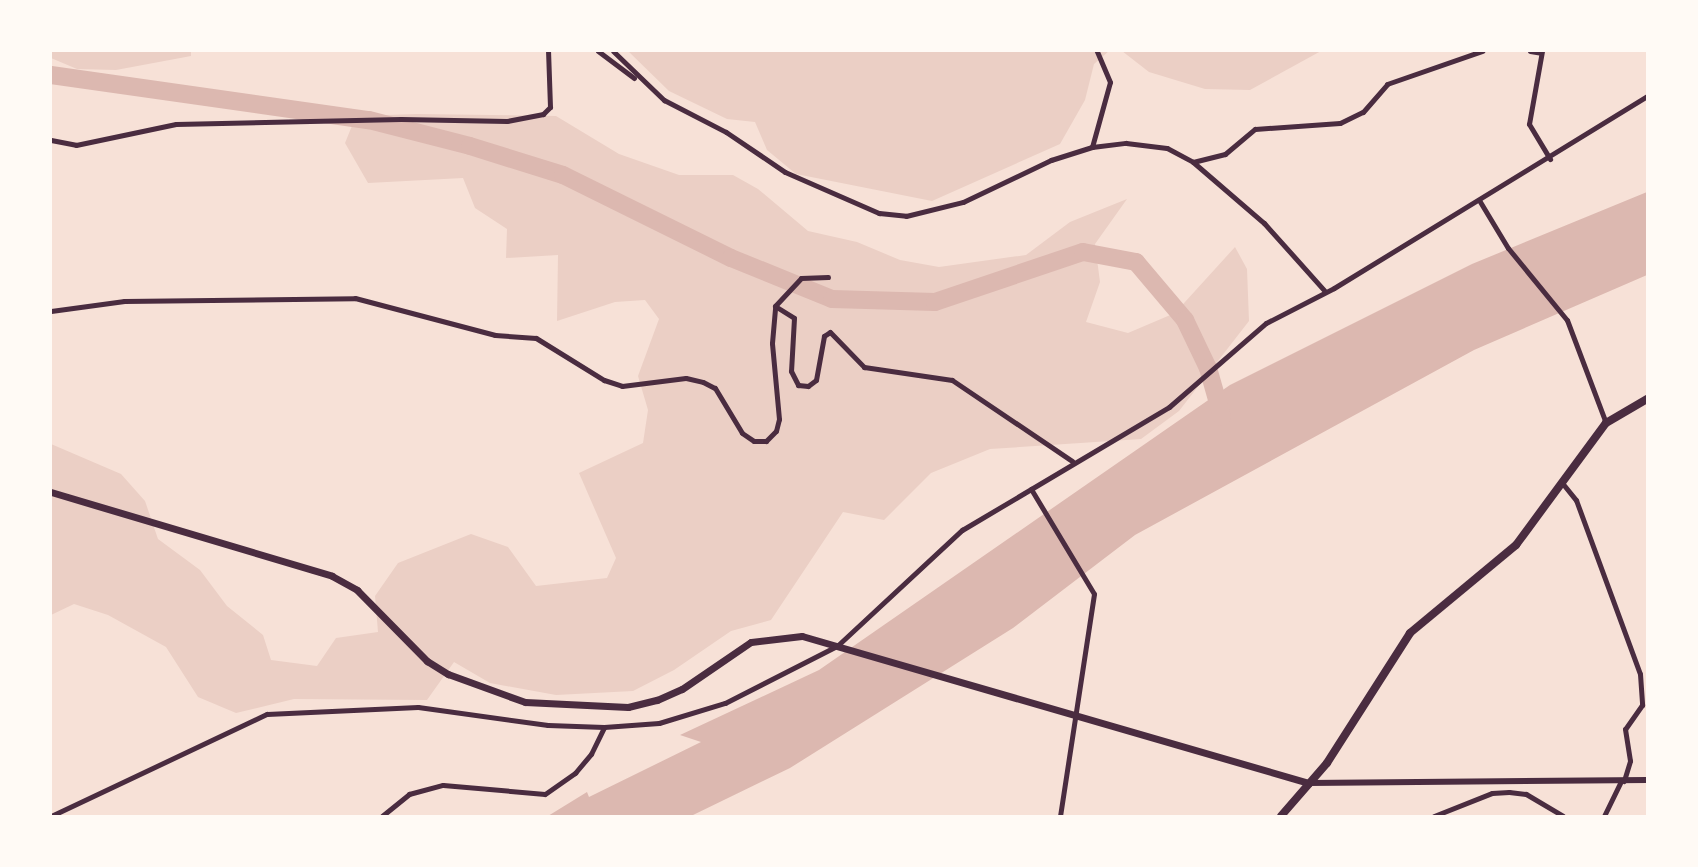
<!DOCTYPE html>
<html>
<head>
<meta charset="utf-8">
<style>
	body { margin:0 }
	#map { position:relative; width:1698px; height:867px; overflow:hidden; background:#f7e1d7; font-family:Figtree,sans-serif }
	div>[style] { position:absolute }
	.green>* { inset:0; background:#ebcfc5 }
	.water>* { inset:0; background:#dcb8b0 }
	.river>* { height:18px; margin:-9px; padding:0 9px; transform-origin:9px; border-radius:9px; background:#dcb8b0 }
	.minor>* { height:5px; margin:-2.5px; padding:0 2.5px; transform-origin:2.5px; border-radius:2.5px; background:#4a2c40 }
	.tertiary>* { height:6px; margin:-3px; padding:0 3px; transform-origin:3px; border-radius:3px; background:#4a2c40 }
	.secondary>* { height:7px; margin:-3.5px; padding:0 3.5px; transform-origin:3.5px; border-radius:3.5px; background:#4a2c40 }
	.primary>* { height:8px; margin:-4px; padding:0 4px; transform-origin:4px; border-radius:4px; background:#4a2c40 }
	span { translate:-50% -50%; white-space:nowrap; text-align:center; line-height:1.15; -webkit-text-stroke:7px #fffaf5; paint-order:stroke }
	.frame { position:absolute; inset:0; border:52px solid #fffaf5; pointer-events:none }
</style>
</head>
<body>
<div id="map">
	<div class="green">
		<div style="clip-path:polygon(51px 51px,191px 51px,191px 56px,116px 70px,77px 69px,51px 58px)"></div>
		<div style="clip-path:polygon(628px 51px,1109px 51px,1094px 64px,1085px 100px,1060px 144px,932px 201px,796px 174px,767px 150px,755px 122px,727px 119px,669px 91px)"></div>
		<div style="clip-path:polygon(1122px 51px,1321px 51px,1250px 90px,1205px 89px,1149px 72px)"></div>
		<div style="clip-path:polygon(417px 114px,556px 116px,619px 154px,679px 175px,733px 175px,758px 189px,808px 231px,857px 242px,900px 260px,939px 267px,1026px 255px,1070px 222px,1127px 199px,1095px 244px,1100px 282px,1086px 322px,1128px 333px,1175px 313px,1235px 247px,1247px 269px,1249px 321px,1179px 411px,1141px 439px,990px 449px,931px 473px,884px 520px,843px 512px,771px 620px,731px 631px,674px 670px,633px 691px,556px 695px,490px 683px,454px 662px,427px 700px,294px 699px,236px 713px,198px 697px,166px 647px,108px 615px,74px 604px,51px 615px,51px 444px,121px 474px,145px 501px,158px 539px,200px 570px,227px 606px,263px 635px,271px 660px,317px 666px,336px 638px,378px 632px,375px 596px,398px 563px,471px 534px,508px 547px,536px 586px,607px 578px,616px 558px,579px 473px,643px 443px,648px 410px,638px 376px,659px 319px,645px 300px,615px 302px,557px 321px,558px 255px,506px 258px,507px 229px,475px 208px,463px 178px,368px 183px,345px 143px,356px 116px)"></div>
	</div>
	<div class="water">
		<div style="clip-path:polygon(1647px 192px,1647px 275px,1474px 350px,1135px 535px,1013px 628px,790px 768px,691px 816px,548px 816px,587px 792px,589px 797px,701px 742px,680px 735px,819px 670px,1230px 385px,1472px 264px)"></div>
	</div>
	<div class="river">
		<div style="left:51px;top:75px;width:321px;rotate:8.1deg"></div>
		<div style="left:369px;top:120px;width:104px;rotate:14.4deg"></div>
		<div style="left:470px;top:146px;width:97px;rotate:17.3deg"></div>
		<div style="left:563px;top:175px;width:187px;rotate:26.3deg"></div>
		<div style="left:731px;top:258px;width:109px;rotate:22.1deg"></div>
		<div style="left:832px;top:299px;width:103px;rotate:1.7deg"></div>
		<div style="left:935px;top:302px;width:156px;rotate:-18.7deg"></div>
		<div style="left:1083px;top:252px;width:54px;rotate:10.7deg"></div>
		<div style="left:1136px;top:262px;width:76px;rotate:49.8deg"></div>
		<div style="left:1185px;top:320px;width:53px;rotate:64.4deg"></div>
		<div style="left:1208px;top:368px;width:51px;rotate:74.1deg"></div>
	</div>
	<div class="minor">
		<div style="left:598px;top:51px;width:45px;rotate:36.9deg"></div>
		<div style="left:613px;top:51px;width:71px;rotate:43.9deg"></div>
		<div style="left:664px;top:100px;width:70px;rotate:27.3deg"></div>
		<div style="left:726px;top:132px;width:71px;rotate:34.1deg"></div>
		<div style="left:785px;top:172px;width:103px;rotate:23.6deg"></div>
		<div style="left:879px;top:213px;width:27px;rotate:6deg"></div>
		<div style="left:906px;top:216px;width:59px;rotate:-13.8deg"></div>
		<div style="left:963px;top:202px;width:98px;rotate:-25.5deg"></div>
		<div style="left:1051px;top:160px;width:43px;rotate:-17.6deg"></div>
		<div style="left:1092px;top:147px;width:34px;rotate:-7deg"></div>
		<div style="left:1126px;top:143px;width:41px;rotate:7deg"></div>
		<div style="left:1167px;top:148px;width:30px;rotate:28deg"></div>
		<div style="left:1193px;top:162px;width:94px;rotate:40.7deg"></div>
		<div style="left:1264px;top:223px;width:90px;rotate:48.2deg"></div>
		<div style="left:1530px;top:51px;width:11px;rotate:10deg"></div>
		<div style="left:1542px;top:51px;width:74px;rotate:100.1deg"></div>
		<div style="left:1529px;top:124px;width:41px;rotate:59deg"></div>
		<div style="left:51px;top:140px;width:25px;rotate:11deg"></div>
		<div style="left:76px;top:145px;width:102px;rotate:-11.9deg"></div>
		<div style="left:176px;top:124px;width:225px;rotate:-1.3deg"></div>
		<div style="left:401px;top:119px;width:106px;rotate:1.1deg"></div>
		<div style="left:507px;top:121px;width:37px;rotate:-11deg"></div>
		<div style="left:543px;top:114px;width:10px;rotate:-45deg"></div>
		<div style="left:550px;top:107px;width:56px;rotate:-92deg"></div>
		<div style="left:1092px;top:147px;width:67px;rotate:-74.5deg"></div>
		<div style="left:1110px;top:82px;width:34px;rotate:-113deg"></div>
		<div style="left:1193px;top:162px;width:33px;rotate:-14deg"></div>
		<div style="left:1225px;top:154px;width:39px;rotate:-40deg"></div>
		<div style="left:1255px;top:129px;width:85px;rotate:-4deg"></div>
		<div style="left:1340px;top:123px;width:25px;rotate:-26deg"></div>
		<div style="left:1363px;top:112px;width:37px;rotate:-49deg"></div>
		<div style="left:1387px;top:84px;width:101px;rotate:-19.2deg"></div>
		<div style="left:1479px;top:200px;width:56px;rotate:58.9deg"></div>
		<div style="left:1508px;top:248px;width:93px;rotate:50.7deg"></div>
		<div style="left:1567px;top:320px;width:110px;rotate:69.3deg"></div>
		<div style="left:775px;top:306px;width:22px;rotate:32deg"></div>
		<div style="left:794px;top:318px;width:53px;rotate:93.2deg"></div>
		<div style="left:791px;top:371px;width:16px;rotate:63deg"></div>
		<div style="left:798px;top:385px;width:10px;rotate:6deg"></div>
		<div style="left:808px;top:386px;width:10px;rotate:-37deg"></div>
		<div style="left:816px;top:380px;width:45px;rotate:-79.7deg"></div>
		<div style="left:824px;top:336px;width:7px;rotate:-34deg"></div>
		<div style="left:830px;top:332px;width:49px;rotate:45.8deg"></div>
		<div style="left:864px;top:367px;width:89px;rotate:8.4deg"></div>
		<div style="left:952px;top:380px;width:145px;rotate:34deg"></div>
		<div style="left:51px;top:311px;width:74px;rotate:-7.8deg"></div>
		<div style="left:124px;top:301px;width:231px;rotate:-0.7deg"></div>
		<div style="left:355px;top:298px;width:145px;rotate:14.8deg"></div>
		<div style="left:495px;top:335px;width:41px;rotate:4.2deg"></div>
		<div style="left:536px;top:338px;width:80px;rotate:31.7deg"></div>
		<div style="left:604px;top:380px;width:19px;rotate:18deg"></div>
		<div style="left:622px;top:386px;width:64px;rotate:-7.1deg"></div>
		<div style="left:686px;top:378px;width:17px;rotate:13deg"></div>
		<div style="left:703px;top:382px;width:13px;rotate:27deg"></div>
		<div style="left:715px;top:388px;width:52px;rotate:59deg"></div>
		<div style="left:742px;top:433px;width:14px;rotate:34deg"></div>
		<div style="left:754px;top:441px;width:12px"></div>
		<div style="left:766px;top:441px;width:14px;rotate:-45deg"></div>
		<div style="left:776px;top:431px;width:12px;rotate:-76deg"></div>
		<div style="left:779px;top:419px;width:76px;rotate:-95.3deg"></div>
		<div style="left:772px;top:343px;width:37px;rotate:-85deg"></div>
		<div style="left:775px;top:306px;width:38px;rotate:-47deg"></div>
		<div style="left:801px;top:278px;width:27px;rotate:-2deg"></div>
		<div style="left:1563px;top:484px;width:21px;rotate:51deg"></div>
		<div style="left:1576px;top:500px;width:185px;rotate:69.8deg"></div>
		<div style="left:1640px;top:674px;width:31px;rotate:86deg"></div>
		<div style="left:1642px;top:705px;width:29px;rotate:125deg"></div>
		<div style="left:1625px;top:729px;width:32px;rotate:81deg"></div>
		<div style="left:1630px;top:761px;width:21px;rotate:107deg"></div>
		<div style="left:1031px;top:489px;width:122px;rotate:59deg"></div>
		<div style="left:1094px;top:594px;width:225px;rotate:98.7deg"></div>
		<div style="left:51px;top:816px;width:239px;rotate:-25.3deg"></div>
		<div style="left:267px;top:714px;width:151px;rotate:-2.7deg"></div>
		<div style="left:418px;top:707px;width:131px;rotate:7.9deg"></div>
		<div style="left:548px;top:725px;width:56px;rotate:2deg"></div>
		<div style="left:604px;top:727px;width:55px;rotate:-4.2deg"></div>
		<div style="left:659px;top:723px;width:69px;rotate:-16.9deg"></div>
		<div style="left:725px;top:703px;width:126px;rotate:-27deg"></div>
		<div style="left:837px;top:646px;width:171px;rotate:-42.9deg"></div>
		<div style="left:962px;top:530px;width:241px;rotate:-30.7deg"></div>
		<div style="left:1169px;top:407px;width:128px;rotate:-40.9deg"></div>
		<div style="left:1266px;top:323px;width:76px;rotate:-27.2deg"></div>
		<div style="left:1334px;top:288px;width:367px;rotate:-31.5deg"></div>
		<div style="left:382px;top:816px;width:35px;rotate:-39deg"></div>
		<div style="left:409px;top:794px;width:35px;rotate:-15deg"></div>
		<div style="left:443px;top:785px;width:102px;rotate:5deg"></div>
		<div style="left:545px;top:794px;width:37px;rotate:-35deg"></div>
		<div style="left:575px;top:773px;width:25px;rotate:-50deg"></div>
		<div style="left:591px;top:754px;width:30px;rotate:-64deg"></div>
		<div style="left:1434px;top:816px;width:62px;rotate:-21.6deg"></div>
		<div style="left:1492px;top:793px;width:17px;rotate:-3deg"></div>
		<div style="left:1509px;top:792px;width:17px;rotate:7deg"></div>
		<div style="left:1526px;top:794px;width:43px;rotate:30.7deg"></div>
		<div style="left:1604px;top:816px;width:39px;rotate:-64deg"></div>
	</div>
	<div class="tertiary">
		<div style="left:1309px;top:783px;width:338px;rotate:-0.5deg"></div>
	</div>
	<div class="secondary">
		<div style="left:51px;top:492px;width:293px;rotate:16.6deg"></div>
		<div style="left:332px;top:576px;width:29px;rotate:29deg"></div>
		<div style="left:357px;top:590px;width:100px;rotate:45.4deg"></div>
		<div style="left:427px;top:661px;width:25px;rotate:32deg"></div>
		<div style="left:448px;top:674px;width:82px;rotate:20deg"></div>
		<div style="left:525px;top:702px;width:103px;rotate:2.8deg"></div>
		<div style="left:628px;top:707px;width:30px;rotate:-14deg"></div>
		<div style="left:657px;top:700px;width:27px;rotate:-24deg"></div>
		<div style="left:682px;top:689px;width:83px;rotate:-34.3deg"></div>
		<div style="left:751px;top:642px;width:51px;rotate:-6.7deg"></div>
		<div style="left:802px;top:636px;width:528px;rotate:16.17deg"></div>
	</div>
	<div class="primary">
		<div style="left:1281px;top:816px;width:70px;rotate:-49deg"></div>
		<div style="left:1327px;top:763px;width:154px;rotate:-57.4deg"></div>
		<div style="left:1410px;top:633px;width:138px;rotate:-39.7deg"></div>
		<div style="left:1516px;top:545px;width:152px;rotate:-53.6deg"></div>
		<div style="left:1606px;top:423px;width:48px;rotate:-30.3deg"></div>
	</div>
	<div class="frame"></div>
</div>
</body>
</html>
